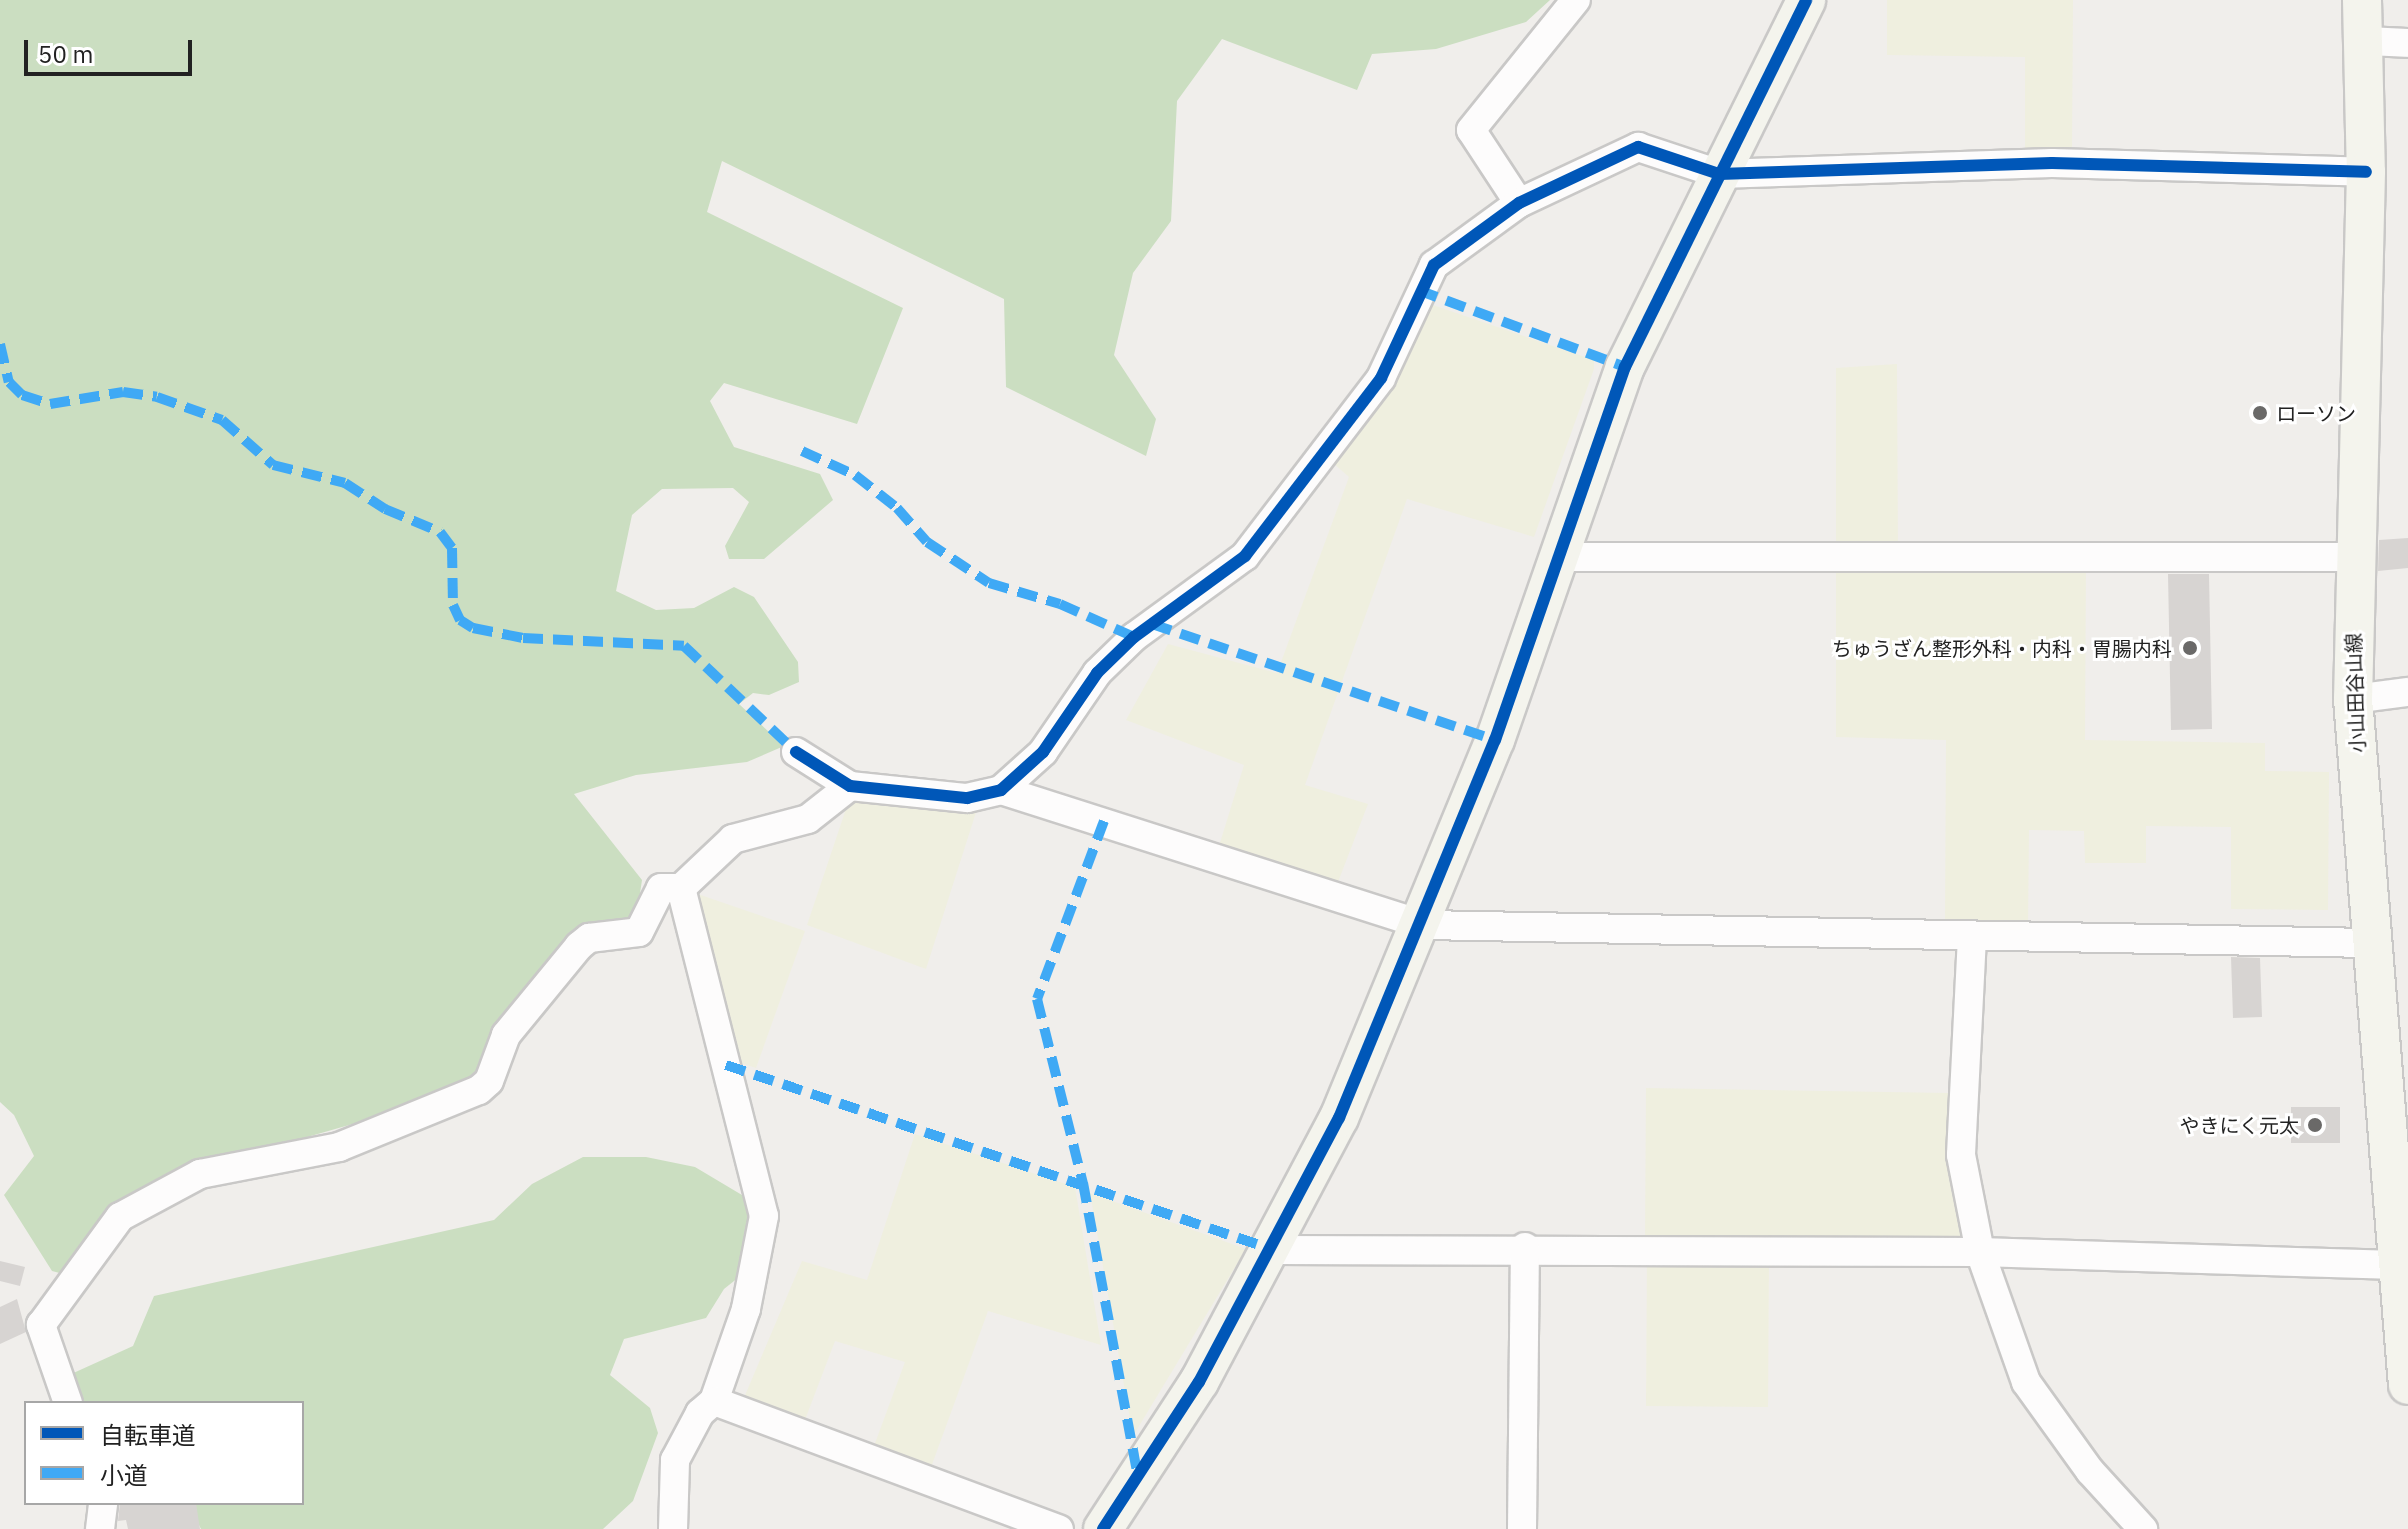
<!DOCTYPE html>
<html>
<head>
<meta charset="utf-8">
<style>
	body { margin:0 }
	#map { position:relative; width:2408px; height:1529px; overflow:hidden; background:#f0eeeb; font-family:"IBM Plex Sans","Noto Sans JP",sans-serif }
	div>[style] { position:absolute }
	.farmland>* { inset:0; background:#efefdf }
	.forest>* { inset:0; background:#cbdec1 }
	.building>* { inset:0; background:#d7d4d2 }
	.roads { filter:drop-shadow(2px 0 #c9c8c7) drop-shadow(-2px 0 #c9c8c7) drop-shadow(0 2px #c9c8c7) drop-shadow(0 -2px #c9c8c7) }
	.street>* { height:28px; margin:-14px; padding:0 14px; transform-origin:14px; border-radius:14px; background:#fdfcfc }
	.secondary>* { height:38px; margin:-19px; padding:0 19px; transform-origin:19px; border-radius:19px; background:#f4f4ed }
	.quiet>* { height:10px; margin-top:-5px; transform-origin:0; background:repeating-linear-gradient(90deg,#3fa9f5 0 20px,transparent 0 30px) }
	.cycleway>* { height:12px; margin:-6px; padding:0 6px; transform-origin:6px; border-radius:6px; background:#0057b8 }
	.dots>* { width:22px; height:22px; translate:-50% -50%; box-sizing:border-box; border:4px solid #fff; border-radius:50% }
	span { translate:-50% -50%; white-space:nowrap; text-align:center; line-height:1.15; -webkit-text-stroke:6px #fff; paint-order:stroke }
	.poi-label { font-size:20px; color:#222 }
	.left { translate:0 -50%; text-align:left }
	.right { translate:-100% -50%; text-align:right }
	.street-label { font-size:20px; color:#222 }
	.legend { position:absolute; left:24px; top:1401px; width:280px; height:104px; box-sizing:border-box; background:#fff; border:2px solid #a7a7a7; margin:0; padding:10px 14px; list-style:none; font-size:24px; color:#222 }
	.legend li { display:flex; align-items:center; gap:16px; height:40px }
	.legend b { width:40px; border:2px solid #a7a7a7 }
	.scale { position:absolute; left:24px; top:40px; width:168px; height:36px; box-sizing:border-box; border:4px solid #222; border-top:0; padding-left:10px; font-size:24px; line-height:28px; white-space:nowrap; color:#222; -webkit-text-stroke:6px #fff; paint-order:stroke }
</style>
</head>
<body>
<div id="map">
	<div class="farmland">
		<div style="clip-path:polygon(1887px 0,2073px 0,2072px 150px,2025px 149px,2025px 57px,1887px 55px)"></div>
		<div style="clip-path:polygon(1415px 299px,1594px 360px,1594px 369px,1534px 537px,1407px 499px,1305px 785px,1368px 804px,1338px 882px,1219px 846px,1244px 765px,1126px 720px,1168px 644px,1277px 673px,1349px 477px,1333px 463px)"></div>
		<div style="clip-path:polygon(1897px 364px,1898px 556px,2086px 558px,2085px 740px,2265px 743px,2265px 771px,2329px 772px,2328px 910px,2231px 909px,2231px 827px,2146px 826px,2146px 863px,2085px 863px,2084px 831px,2029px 830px,2028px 925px,1945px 924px,1946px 740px,1836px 737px,1836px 368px)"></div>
		<div style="clip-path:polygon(850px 797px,979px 803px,926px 969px,807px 925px)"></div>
		<div style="clip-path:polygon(686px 890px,805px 931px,756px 1068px,726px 1058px)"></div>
		<div style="clip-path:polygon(1646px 1088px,1949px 1093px,1950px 1172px,1964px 1233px,1957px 1240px,1645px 1239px)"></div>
		<div style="clip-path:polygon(915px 1134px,1075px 1187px,1101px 1345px,988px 1311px,930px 1470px,874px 1446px,905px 1362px,835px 1341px,803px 1425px,743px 1400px,802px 1261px,867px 1280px)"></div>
		<div style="clip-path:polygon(1090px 1193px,1246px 1249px,1133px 1436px)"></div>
		<div style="clip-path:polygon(1647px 1256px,1769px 1258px,1768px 1407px,1646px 1406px)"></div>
	</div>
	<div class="forest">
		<div style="clip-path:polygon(0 0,1550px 0,1526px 22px,1436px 49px,1372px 54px,1357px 90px,1222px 39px,1177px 101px,1171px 221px,1133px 273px,1114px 355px,1156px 419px,1146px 456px,1006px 387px,1004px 299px,722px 161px,707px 212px,903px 308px,857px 424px,724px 383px,710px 401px,734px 447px,820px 474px,833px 500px,764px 559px,729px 559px,725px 546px,749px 502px,733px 488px,662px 489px,632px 515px,616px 591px,656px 610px,694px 608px,734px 587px,754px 597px,798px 662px,799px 682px,769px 695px,753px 693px,739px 704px,784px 746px,747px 762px,636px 775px,574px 794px,642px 880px,637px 913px,626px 928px,599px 927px,485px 1071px,426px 1103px,202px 1167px,71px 1276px,52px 1271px,4px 1195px,34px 1156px,14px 1115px,0 1102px)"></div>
		<div style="clip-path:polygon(583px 1157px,646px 1157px,695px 1167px,747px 1198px,760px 1217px,744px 1273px,724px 1289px,706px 1318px,624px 1339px,610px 1375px,650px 1408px,658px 1433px,633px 1501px,603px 1529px,201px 1529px,188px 1503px,302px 1503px,302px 1403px,81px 1403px,69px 1375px,133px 1346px,154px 1296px,494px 1220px,532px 1184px)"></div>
	</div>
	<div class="building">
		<div style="clip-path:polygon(2408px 538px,2408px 568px,2378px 571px,2379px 540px)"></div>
		<div style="clip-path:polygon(2168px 574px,2209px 574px,2212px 729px,2171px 730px)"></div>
		<div style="clip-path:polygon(2231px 957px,2260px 958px,2262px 1017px,2233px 1018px)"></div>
		<div style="clip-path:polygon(2291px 1107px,2340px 1107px,2340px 1143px,2291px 1143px)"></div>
		<div style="clip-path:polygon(0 1261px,25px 1267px,20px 1286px,0 1281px)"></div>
		<div style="clip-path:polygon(17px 1299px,26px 1332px,0 1344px,0 1307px)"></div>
		<div style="clip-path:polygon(120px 1503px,196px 1503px,200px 1529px,128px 1529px,126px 1520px,118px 1521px)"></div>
	</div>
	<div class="roads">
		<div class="street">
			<div style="left:2366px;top:41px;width:42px;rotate:2.7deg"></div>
			<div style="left:1519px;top:203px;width:87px;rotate:-123.3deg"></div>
			<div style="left:1471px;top:130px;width:167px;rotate:-51.1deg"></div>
			<div style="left:1557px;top:557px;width:795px"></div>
			<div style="left:2353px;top:699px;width:55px;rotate:-7.3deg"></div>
			<div style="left:796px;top:752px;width:64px;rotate:32.2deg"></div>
			<div style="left:850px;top:786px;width:118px;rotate:5.9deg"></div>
			<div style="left:967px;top:798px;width:35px;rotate:-13deg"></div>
			<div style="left:1001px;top:790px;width:57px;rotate:-42.1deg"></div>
			<div style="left:1043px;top:752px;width:96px;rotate:-55.6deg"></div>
			<div style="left:1097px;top:673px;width:52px;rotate:-44.2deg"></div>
			<div style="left:1134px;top:637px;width:137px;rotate:-36.1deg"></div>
			<div style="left:1245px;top:556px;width:224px;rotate:-52.6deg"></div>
			<div style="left:1381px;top:378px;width:125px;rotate:-64.9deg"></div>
			<div style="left:1434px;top:265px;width:105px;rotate:-36.1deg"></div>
			<div style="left:1519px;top:203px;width:132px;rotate:-25.2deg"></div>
			<div style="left:1638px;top:147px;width:85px;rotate:18.4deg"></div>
			<div style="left:1719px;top:174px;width:333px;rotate:-1.9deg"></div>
			<div style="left:2052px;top:163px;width:314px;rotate:1.6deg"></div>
			<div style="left:850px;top:786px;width:53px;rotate:141.8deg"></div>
			<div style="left:808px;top:819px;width:78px;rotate:165.1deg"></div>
			<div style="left:733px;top:839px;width:71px;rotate:136.7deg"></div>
			<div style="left:681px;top:888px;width:338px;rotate:75.8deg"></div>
			<div style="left:764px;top:1216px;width:95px;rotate:101deg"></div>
			<div style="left:746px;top:1309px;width:97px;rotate:109.2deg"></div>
			<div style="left:714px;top:1401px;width:368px;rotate:20.4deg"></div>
			<div style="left:1001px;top:790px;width:444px;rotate:17.7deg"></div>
			<div style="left:1424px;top:925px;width:944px;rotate:1.09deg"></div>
			<div style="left:1972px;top:937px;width:218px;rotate:92.9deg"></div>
			<div style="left:1961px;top:1155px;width:99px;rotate:78.9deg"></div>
			<div style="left:1980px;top:1252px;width:138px;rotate:70.5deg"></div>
			<div style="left:2026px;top:1382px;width:110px;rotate:54.3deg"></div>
			<div style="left:2090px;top:1471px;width:79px;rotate:47.6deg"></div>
			<div style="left:1274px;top:1250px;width:706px;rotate:0.16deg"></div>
			<div style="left:1980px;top:1252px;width:417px;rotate:1.8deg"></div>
			<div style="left:68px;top:1403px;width:83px;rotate:-109.1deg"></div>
			<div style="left:41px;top:1325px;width:134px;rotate:-53.8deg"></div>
			<div style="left:120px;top:1217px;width:91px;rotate:-28.3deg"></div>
			<div style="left:200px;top:1174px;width:142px;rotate:-11deg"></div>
			<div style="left:339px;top:1147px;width:151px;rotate:-22.2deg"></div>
			<div style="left:479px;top:1090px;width:13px;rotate:-42deg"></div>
			<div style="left:489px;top:1081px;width:49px;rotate:-69.7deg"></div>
			<div style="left:506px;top:1035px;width:115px;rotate:-50.6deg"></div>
			<div style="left:579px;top:946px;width:13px;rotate:-39deg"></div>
			<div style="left:589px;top:938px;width:50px;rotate:-6.8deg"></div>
			<div style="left:639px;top:932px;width:49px;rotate:-63.4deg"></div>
			<div style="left:661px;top:888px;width:20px"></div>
			<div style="left:100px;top:1529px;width:26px;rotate:-83deg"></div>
			<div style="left:673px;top:1529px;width:69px;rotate:-88.3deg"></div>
			<div style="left:675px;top:1460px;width:53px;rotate:-62deg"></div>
			<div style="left:700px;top:1413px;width:18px;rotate:-41deg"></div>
			<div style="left:1522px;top:1529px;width:282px;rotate:-89.4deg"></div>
		</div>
		<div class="secondary">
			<div style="left:2362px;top:0;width:172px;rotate:88.7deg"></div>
			<div style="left:2366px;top:172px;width:527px;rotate:91.41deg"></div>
			<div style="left:2353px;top:699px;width:688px;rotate:85.42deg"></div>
			<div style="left:1103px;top:1529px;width:176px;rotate:-56.9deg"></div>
			<div style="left:1199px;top:1382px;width:299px;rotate:-62.1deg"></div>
			<div style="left:1339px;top:1118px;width:409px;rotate:-67.6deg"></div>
			<div style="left:1495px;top:740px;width:395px;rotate:-70.8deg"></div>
			<div style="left:1625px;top:367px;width:409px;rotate:-63.7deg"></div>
		</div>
	</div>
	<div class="quiet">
		<div style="left:1418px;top:290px;width:221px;rotate:20.4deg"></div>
		<div style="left:0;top:344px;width:39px;rotate:77deg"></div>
		<div style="left:9px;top:382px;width:18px;rotate:45deg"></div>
		<div style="left:22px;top:395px;width:29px;rotate:18deg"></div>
		<div style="left:50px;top:404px;width:74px;rotate:-9.3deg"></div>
		<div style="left:123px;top:392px;width:34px;rotate:8deg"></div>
		<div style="left:157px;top:397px;width:69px;rotate:19.5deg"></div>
		<div style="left:222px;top:420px;width:68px;rotate:41.4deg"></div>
		<div style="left:273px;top:465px;width:74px;rotate:14deg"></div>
		<div style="left:345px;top:483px;width:48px;rotate:33deg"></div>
		<div style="left:385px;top:509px;width:60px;rotate:22.7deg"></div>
		<div style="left:440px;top:532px;width:20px;rotate:53deg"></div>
		<div style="left:452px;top:548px;width:57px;rotate:89deg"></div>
		<div style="left:453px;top:605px;width:17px;rotate:65deg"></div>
		<div style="left:460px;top:620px;width:15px;rotate:32deg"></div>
		<div style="left:473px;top:628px;width:51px;rotate:11.3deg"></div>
		<div style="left:523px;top:638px;width:161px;rotate:2.8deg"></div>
		<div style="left:684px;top:646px;width:154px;rotate:43.4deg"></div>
		<div style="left:802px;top:451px;width:58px;rotate:24.4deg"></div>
		<div style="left:855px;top:475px;width:53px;rotate:38.2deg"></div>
		<div style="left:897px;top:508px;width:45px;rotate:48.6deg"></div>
		<div style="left:927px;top:542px;width:74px;rotate:33.5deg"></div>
		<div style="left:989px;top:583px;width:74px;rotate:16.5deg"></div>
		<div style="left:1060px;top:604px;width:81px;rotate:24deg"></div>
		<div style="left:1152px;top:624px;width:362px;rotate:18.7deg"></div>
		<div style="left:1104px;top:821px;width:190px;rotate:110.6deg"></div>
		<div style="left:1037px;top:999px;width:190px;rotate:76deg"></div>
		<div style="left:1083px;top:1183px;width:300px;rotate:79.4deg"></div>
		<div style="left:726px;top:1065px;width:578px;rotate:18.65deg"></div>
	</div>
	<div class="cycleway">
		<div style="left:796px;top:752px;width:64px;rotate:32.2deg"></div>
		<div style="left:850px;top:786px;width:118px;rotate:5.9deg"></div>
		<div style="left:967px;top:798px;width:35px;rotate:-13deg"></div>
		<div style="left:1001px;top:790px;width:57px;rotate:-42.1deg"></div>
		<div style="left:1043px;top:752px;width:96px;rotate:-55.6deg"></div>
		<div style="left:1097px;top:673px;width:52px;rotate:-44.2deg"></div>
		<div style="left:1134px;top:637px;width:137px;rotate:-36.1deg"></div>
		<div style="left:1245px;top:556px;width:224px;rotate:-52.6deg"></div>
		<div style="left:1381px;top:378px;width:125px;rotate:-64.9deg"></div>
		<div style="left:1434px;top:265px;width:105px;rotate:-36.1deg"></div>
		<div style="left:1519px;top:203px;width:132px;rotate:-25.2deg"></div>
		<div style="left:1638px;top:147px;width:85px;rotate:18.4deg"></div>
		<div style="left:1719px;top:174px;width:333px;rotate:-1.9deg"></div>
		<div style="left:2052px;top:163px;width:314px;rotate:1.6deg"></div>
		<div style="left:1103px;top:1529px;width:176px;rotate:-56.9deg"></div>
		<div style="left:1199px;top:1382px;width:299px;rotate:-62.1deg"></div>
		<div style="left:1339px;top:1118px;width:409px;rotate:-67.6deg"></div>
		<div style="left:1495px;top:740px;width:395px;rotate:-70.8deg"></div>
		<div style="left:1625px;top:367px;width:409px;rotate:-63.7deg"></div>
	</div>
	<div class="dots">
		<div style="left:2260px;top:413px;background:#6a6968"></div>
		<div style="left:2190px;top:648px;background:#6a6968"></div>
		<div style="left:2315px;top:1125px;background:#6a6968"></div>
	</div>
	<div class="poi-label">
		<span class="left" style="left:2276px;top:413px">ローソン</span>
		<span class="right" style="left:2172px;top:648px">ちゅうざん整形外科・内科・胃腸内科</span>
		<span class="right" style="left:2299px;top:1125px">やきにく元太</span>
	</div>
	<div class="street-label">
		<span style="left:2355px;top:693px;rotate:-92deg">小山田谷山線</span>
	</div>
	<ul class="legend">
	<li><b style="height:10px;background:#0057b8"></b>自転車道</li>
	<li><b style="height:10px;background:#3fa9f5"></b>小道</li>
	</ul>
	<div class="scale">50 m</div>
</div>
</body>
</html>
